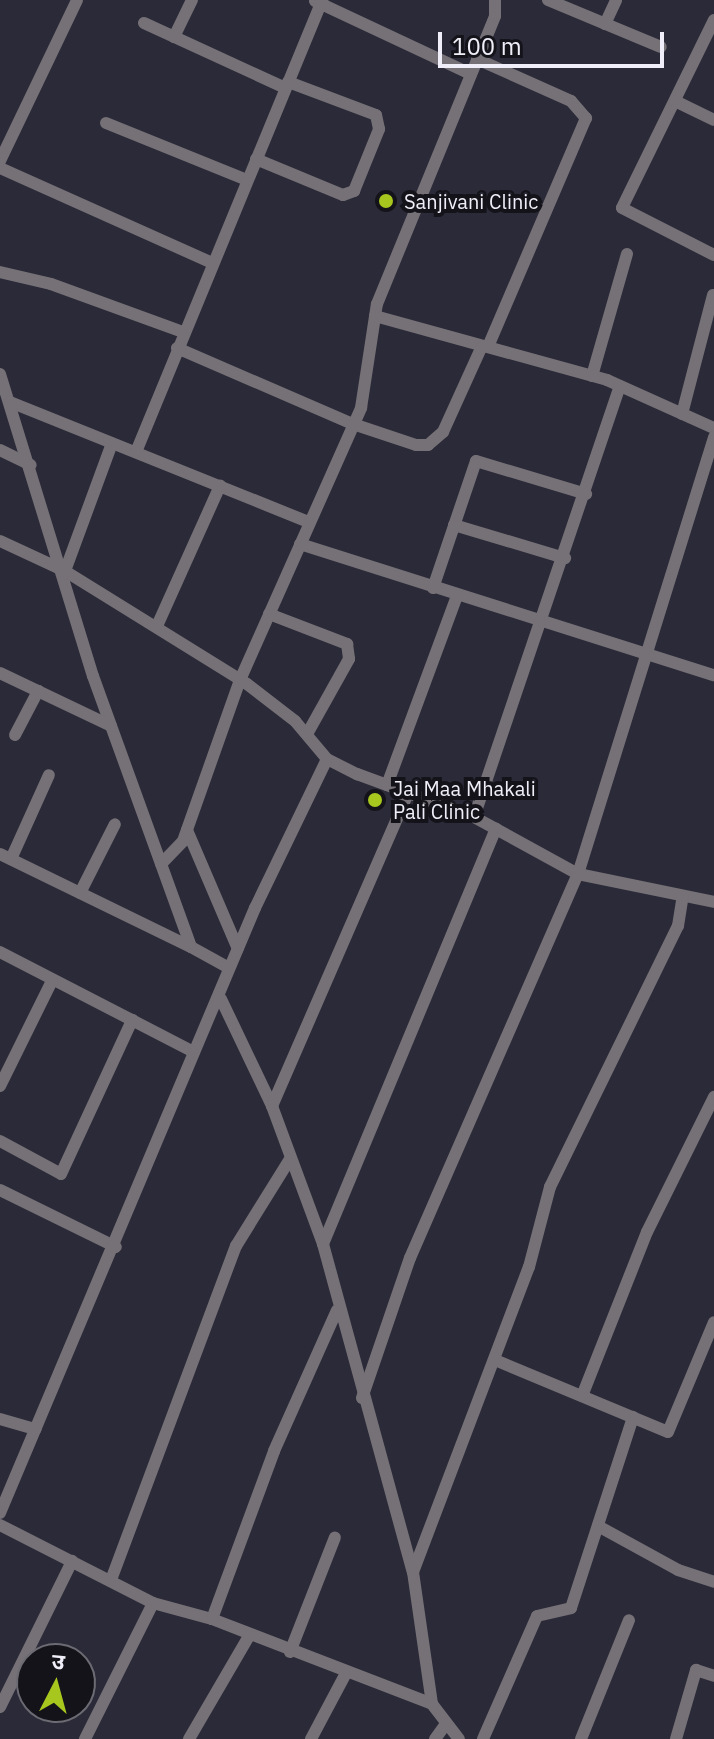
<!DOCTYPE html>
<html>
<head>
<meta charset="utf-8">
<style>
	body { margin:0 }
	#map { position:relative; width:714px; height:1739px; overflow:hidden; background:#2b2a38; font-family:"IBM Plex Sans","Noto Sans Devanagari",sans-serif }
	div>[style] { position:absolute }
	.minor>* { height:12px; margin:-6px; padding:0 6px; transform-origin:6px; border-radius:6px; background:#767177 }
	.dots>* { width:22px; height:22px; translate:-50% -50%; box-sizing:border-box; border:4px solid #14131a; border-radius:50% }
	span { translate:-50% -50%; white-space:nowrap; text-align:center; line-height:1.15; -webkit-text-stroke:8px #14131a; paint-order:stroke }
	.poi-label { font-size:20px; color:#f0eff9 }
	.left { translate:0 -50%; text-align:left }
	.north { position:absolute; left:16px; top:1643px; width:80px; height:80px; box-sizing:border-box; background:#14131a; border:2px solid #6c6b73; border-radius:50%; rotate:6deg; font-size:22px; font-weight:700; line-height:32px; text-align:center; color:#f0eff9 }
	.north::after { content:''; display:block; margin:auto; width:28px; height:36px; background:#a7c71e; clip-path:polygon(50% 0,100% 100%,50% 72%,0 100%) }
	.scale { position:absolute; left:438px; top:32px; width:226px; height:36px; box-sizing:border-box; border:4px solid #f0eff9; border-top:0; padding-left:10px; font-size:24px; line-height:28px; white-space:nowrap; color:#f0eff9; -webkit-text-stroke:6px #14131a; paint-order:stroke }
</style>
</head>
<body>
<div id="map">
	<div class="minor">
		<div style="left:548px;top:0;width:122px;rotate:22.6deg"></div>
		<div style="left:315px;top:1px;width:172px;rotate:25.1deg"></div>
		<div style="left:714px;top:20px;width:209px;rotate:116.1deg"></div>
		<div style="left:622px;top:208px;width:103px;rotate:27.1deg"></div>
		<div style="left:144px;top:23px;width:155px;rotate:24.7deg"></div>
		<div style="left:605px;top:24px;width:26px;rotate:-65deg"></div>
		<div style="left:174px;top:37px;width:41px;rotate:-64.1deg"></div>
		<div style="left:477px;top:59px;width:103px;rotate:24.1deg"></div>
		<div style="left:571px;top:101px;width:23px;rotate:49deg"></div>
		<div style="left:586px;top:118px;width:249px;rotate:113.2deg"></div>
		<div style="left:675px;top:101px;width:43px;rotate:26deg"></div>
		<div style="left:106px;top:123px;width:152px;rotate:22deg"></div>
		<div style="left:256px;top:159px;width:94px;rotate:22.5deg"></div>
		<div style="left:343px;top:195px;width:12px;rotate:-20deg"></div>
		<div style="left:354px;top:191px;width:67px;rotate:-68deg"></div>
		<div style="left:379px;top:129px;width:14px;rotate:-102deg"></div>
		<div style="left:376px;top:115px;width:94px;rotate:-159.4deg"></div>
		<div style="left:0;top:161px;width:178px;rotate:-64.4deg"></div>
		<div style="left:0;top:168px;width:232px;rotate:24.1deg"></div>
		<div style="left:0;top:272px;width:52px;rotate:13.2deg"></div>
		<div style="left:51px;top:284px;width:140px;rotate:20deg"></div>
		<div style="left:375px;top:316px;width:241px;rotate:15.4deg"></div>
		<div style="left:607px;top:380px;width:117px;rotate:24.2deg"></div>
		<div style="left:177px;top:348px;width:192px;rotate:23.4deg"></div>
		<div style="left:353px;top:424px;width:66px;rotate:18.4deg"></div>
		<div style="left:416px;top:445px;width:12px"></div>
		<div style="left:428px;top:445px;width:20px;rotate:-41deg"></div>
		<div style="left:443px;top:432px;width:94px;rotate:-65.6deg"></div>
		<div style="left:0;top:374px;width:316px;rotate:72.9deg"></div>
		<div style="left:93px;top:676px;width:288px;rotate:70.1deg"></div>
		<div style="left:191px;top:947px;width:43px;rotate:28.9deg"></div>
		<div style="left:592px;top:376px;width:127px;rotate:-74deg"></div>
		<div style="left:10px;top:402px;width:322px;rotate:21.9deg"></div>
		<div style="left:682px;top:414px;width:123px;rotate:-75.4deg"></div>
		<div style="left:0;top:450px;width:34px;rotate:26deg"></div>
		<div style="left:136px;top:452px;width:489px;rotate:-67.6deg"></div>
		<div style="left:454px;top:525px;width:116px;rotate:16.6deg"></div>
		<div style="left:0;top:541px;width:72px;rotate:24.8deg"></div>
		<div style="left:65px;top:571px;width:214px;rotate:31.8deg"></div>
		<div style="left:247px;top:684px;width:61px;rotate:37.6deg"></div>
		<div style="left:295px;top:721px;width:50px;rotate:49.9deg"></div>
		<div style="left:327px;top:759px;width:34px;rotate:27deg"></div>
		<div style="left:357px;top:774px;width:125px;rotate:20.2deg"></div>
		<div style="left:474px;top:817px;width:119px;rotate:28.7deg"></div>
		<div style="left:578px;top:874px;width:139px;rotate:11.6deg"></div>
		<div style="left:300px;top:544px;width:434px;rotate:17.6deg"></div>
		<div style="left:65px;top:571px;width:136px;rotate:-69.8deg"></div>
		<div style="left:433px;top:588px;width:134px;rotate:-71.3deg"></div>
		<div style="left:476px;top:461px;width:115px;rotate:16.7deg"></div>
		<div style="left:269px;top:614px;width:84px;rotate:21deg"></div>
		<div style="left:347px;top:644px;width:15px;rotate:82deg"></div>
		<div style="left:349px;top:659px;width:86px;rotate:119.2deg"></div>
		<div style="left:157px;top:626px;width:154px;rotate:-65.8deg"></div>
		<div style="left:0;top:673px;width:123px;rotate:25.5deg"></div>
		<div style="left:15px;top:735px;width:50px;rotate:-62.4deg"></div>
		<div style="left:387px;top:785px;width:202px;rotate:-69.7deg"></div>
		<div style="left:474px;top:817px;width:455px;rotate:-71.3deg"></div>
		<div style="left:187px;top:830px;width:129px;rotate:66.8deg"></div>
		<div style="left:0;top:854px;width:212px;rotate:26deg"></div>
		<div style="left:11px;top:859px;width:92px;rotate:-65.7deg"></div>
		<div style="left:161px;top:864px;width:32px;rotate:-46deg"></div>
		<div style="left:183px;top:841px;width:171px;rotate:-70.5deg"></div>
		<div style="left:240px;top:680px;width:298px;rotate:-66deg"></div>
		<div style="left:361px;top:408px;width:105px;rotate:-81.3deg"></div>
		<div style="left:377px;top:304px;width:311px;rotate:-67.7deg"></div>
		<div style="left:495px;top:16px;width:16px;rotate:-90deg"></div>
		<div style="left:80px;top:893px;width:77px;rotate:-63.1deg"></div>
		<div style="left:0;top:952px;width:218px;rotate:27.3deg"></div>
		<div style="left:221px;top:999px;width:119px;rotate:64.5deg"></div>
		<div style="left:272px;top:1106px;width:147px;rotate:69.7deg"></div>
		<div style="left:323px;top:1244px;width:340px;rotate:74.7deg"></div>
		<div style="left:413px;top:1572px;width:133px;rotate:81.8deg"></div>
		<div style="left:432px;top:1704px;width:44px;rotate:52.4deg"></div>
		<div style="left:0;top:1086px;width:117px;rotate:-63.7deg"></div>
		<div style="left:272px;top:1106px;width:341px;rotate:-66.5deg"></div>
		<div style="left:0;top:1141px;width:69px;rotate:28.4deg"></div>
		<div style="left:61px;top:1174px;width:170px;rotate:-65.2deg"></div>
		<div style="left:0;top:1190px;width:129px;rotate:26.2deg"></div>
		<div style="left:323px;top:1244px;width:450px;rotate:-67.4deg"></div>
		<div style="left:495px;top:1360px;width:187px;rotate:22.6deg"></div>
		<div style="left:668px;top:1432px;width:119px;rotate:-67.3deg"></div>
		<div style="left:582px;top:1396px;width:176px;rotate:-68.4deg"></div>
		<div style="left:647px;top:1232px;width:151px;rotate:-63.6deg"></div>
		<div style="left:362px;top:1398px;width:148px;rotate:-71.1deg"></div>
		<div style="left:410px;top:1258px;width:419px;rotate:-66.4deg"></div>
		<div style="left:578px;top:874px;width:458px;rotate:-72.7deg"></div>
		<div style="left:0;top:1419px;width:37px;rotate:16deg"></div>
		<div style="left:0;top:1513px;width:657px;rotate:-67.15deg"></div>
		<div style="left:255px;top:908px;width:165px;rotate:-64.2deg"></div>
		<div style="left:0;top:1525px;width:172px;rotate:27deg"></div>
		<div style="left:153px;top:1603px;width:61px;rotate:15.2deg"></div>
		<div style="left:212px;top:1619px;width:236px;rotate:21.1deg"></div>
		<div style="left:598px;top:1526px;width:91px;rotate:28.8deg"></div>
		<div style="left:678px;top:1570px;width:38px;rotate:18deg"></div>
		<div style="left:413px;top:1572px;width:326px;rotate:-69.2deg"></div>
		<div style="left:529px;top:1267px;width:83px;rotate:-75.3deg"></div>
		<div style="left:550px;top:1187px;width:291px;rotate:-63.9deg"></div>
		<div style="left:678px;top:926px;width:30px;rotate:-81deg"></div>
		<div style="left:111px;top:1580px;width:357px;rotate:-69.5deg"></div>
		<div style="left:236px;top:1246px;width:102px;rotate:-58.2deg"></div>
		<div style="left:212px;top:1619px;width:179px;rotate:-69.7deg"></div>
		<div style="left:274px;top:1451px;width:154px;rotate:-65.9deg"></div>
		<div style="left:290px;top:1652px;width:123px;rotate:-68.6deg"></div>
		<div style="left:0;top:1707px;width:163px;rotate:-63.7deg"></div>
		<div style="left:85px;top:1739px;width:152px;rotate:-63.4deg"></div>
		<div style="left:189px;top:1739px;width:119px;rotate:-59.8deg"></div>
		<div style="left:311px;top:1739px;width:72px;rotate:-62deg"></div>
		<div style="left:435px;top:1739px;width:19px;rotate:-54deg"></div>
		<div style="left:483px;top:1739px;width:134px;rotate:-66.3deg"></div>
		<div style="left:537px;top:1616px;width:35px;rotate:-13deg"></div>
		<div style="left:571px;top:1608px;width:201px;rotate:-72deg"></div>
		<div style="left:581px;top:1739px;width:128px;rotate:-68deg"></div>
		<div style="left:676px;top:1739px;width:72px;rotate:-73.8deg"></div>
		<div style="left:696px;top:1670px;width:19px;rotate:18deg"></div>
	</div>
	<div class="dots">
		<div style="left:386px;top:201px;background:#a7c71e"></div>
		<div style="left:375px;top:800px;background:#a7c71e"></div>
	</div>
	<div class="poi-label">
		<span class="left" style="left:404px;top:201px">Sanjivani Clinic</span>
		<span class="left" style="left:393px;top:800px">Jai Maa Mhakali<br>Pali Clinic</span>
	</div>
	<div class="north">उ</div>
	<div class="scale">100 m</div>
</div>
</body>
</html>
